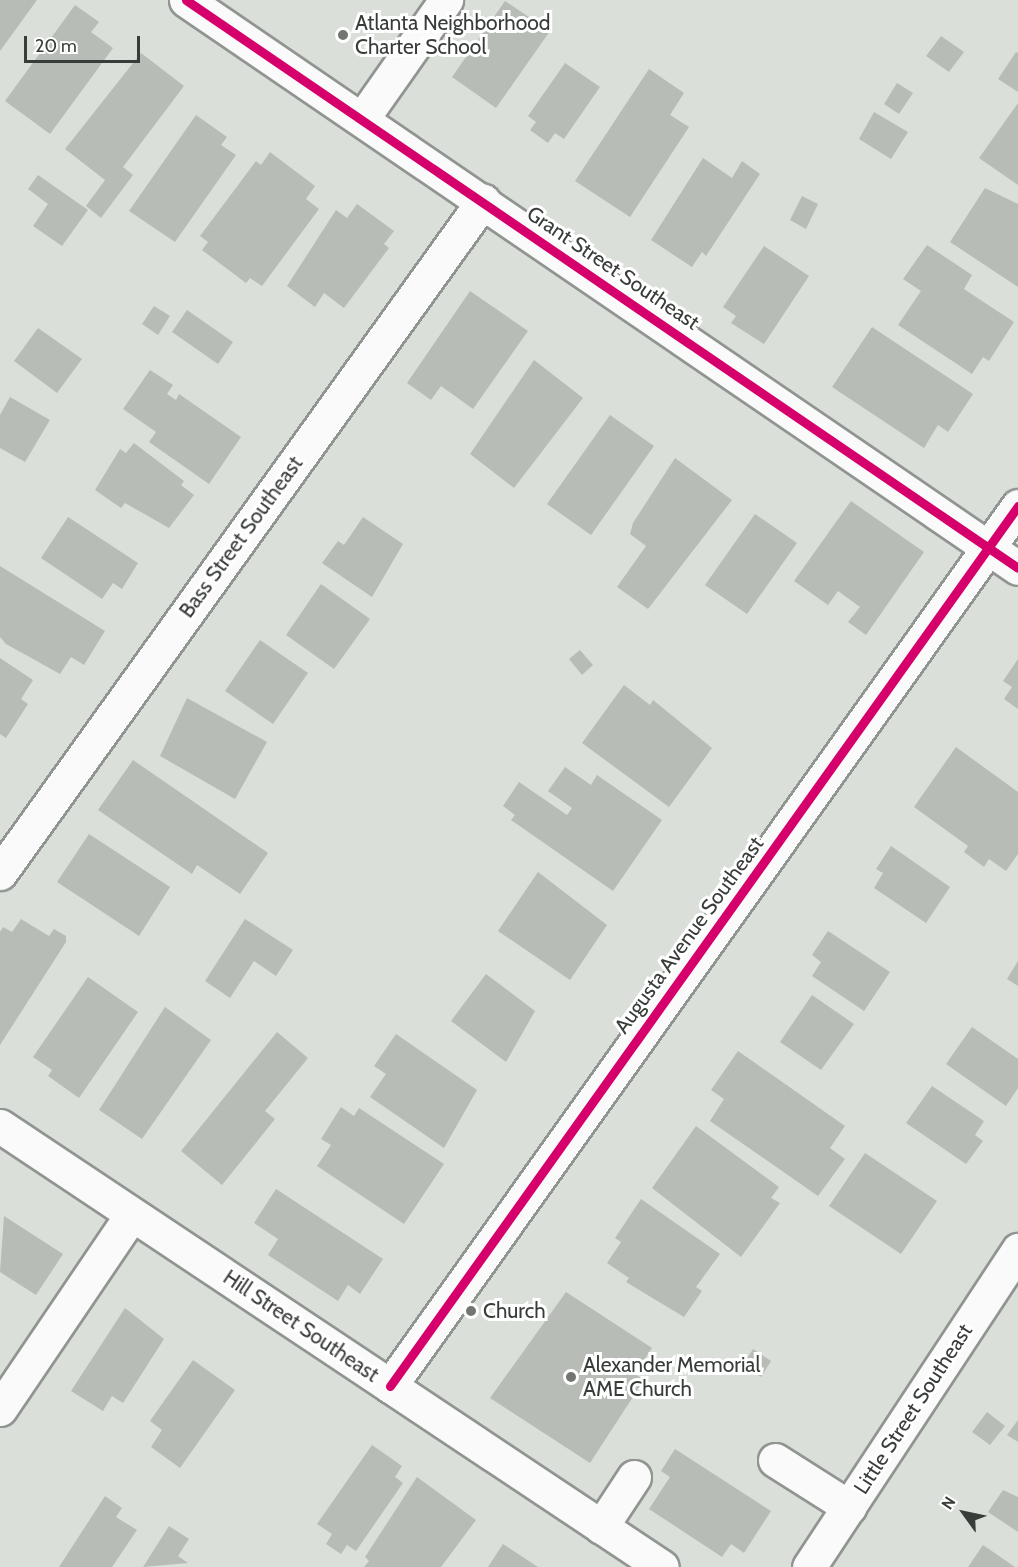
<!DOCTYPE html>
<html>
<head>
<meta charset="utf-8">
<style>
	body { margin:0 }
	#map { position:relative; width:1018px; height:1567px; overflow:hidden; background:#dadfda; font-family:Cabin,sans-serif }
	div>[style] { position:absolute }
	.building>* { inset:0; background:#b8bcb7 }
	.roads { filter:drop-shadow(2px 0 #919591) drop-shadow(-2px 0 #919591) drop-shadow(0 2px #919591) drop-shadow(0 -2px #919591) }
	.minor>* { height:33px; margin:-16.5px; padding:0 16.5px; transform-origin:16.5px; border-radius:16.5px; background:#f9faf9 }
	.cycleway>* { height:9px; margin:-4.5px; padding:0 4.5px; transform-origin:4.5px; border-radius:4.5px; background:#d6006c }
	.dots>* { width:16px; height:16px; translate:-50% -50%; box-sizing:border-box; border:3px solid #fff; border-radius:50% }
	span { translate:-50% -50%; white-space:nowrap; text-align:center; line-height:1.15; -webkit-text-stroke:6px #fff; paint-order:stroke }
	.poi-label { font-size:21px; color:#393d39 }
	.left { translate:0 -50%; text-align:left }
	.street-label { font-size:21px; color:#393d39 }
	.north { position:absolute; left:934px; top:1483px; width:60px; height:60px; -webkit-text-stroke:4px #fff; paint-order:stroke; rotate:303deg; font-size:16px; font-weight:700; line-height:24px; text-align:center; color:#393d39 }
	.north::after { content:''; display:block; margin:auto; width:21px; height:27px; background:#393d39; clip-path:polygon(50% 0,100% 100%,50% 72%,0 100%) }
	.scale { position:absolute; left:24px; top:36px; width:116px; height:27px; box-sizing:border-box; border:3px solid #393d39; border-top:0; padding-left:8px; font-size:18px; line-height:21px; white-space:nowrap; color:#393d39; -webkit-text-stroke:4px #fff; paint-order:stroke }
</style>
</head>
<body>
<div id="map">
	<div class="building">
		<div style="clip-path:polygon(0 0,37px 0,0 51px)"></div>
		<div style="clip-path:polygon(505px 1px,550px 31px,496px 108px,452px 77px)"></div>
		<div style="clip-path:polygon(75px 5px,99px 22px,91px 32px,113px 48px,50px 134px,5px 101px)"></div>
		<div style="clip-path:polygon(941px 36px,964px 52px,949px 72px,926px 56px)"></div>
		<div style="clip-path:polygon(1016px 52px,1018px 53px,1018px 92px,998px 79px)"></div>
		<div style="clip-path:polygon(141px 53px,184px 86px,123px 167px,133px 175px,101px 218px,86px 206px,105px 180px,65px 149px)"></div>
		<div style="clip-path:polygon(565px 63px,600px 87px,564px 139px,555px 133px,548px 143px,530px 130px,536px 122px,528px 116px)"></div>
		<div style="clip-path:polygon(649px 69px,684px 93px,670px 115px,689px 127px,630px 217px,575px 181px)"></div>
		<div style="clip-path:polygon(897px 83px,913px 93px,899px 114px,884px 104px)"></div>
		<div style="clip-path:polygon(1018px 103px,1018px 185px,979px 158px)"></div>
		<div style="clip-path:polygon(874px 112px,908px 132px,891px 159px,859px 139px)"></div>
		<div style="clip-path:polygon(196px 115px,227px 137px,221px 145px,236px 155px,175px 242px,129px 211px)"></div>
		<div style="clip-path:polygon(270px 152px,315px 186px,306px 199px,319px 209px,262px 286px,250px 278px,246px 283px,202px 250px,208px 242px,200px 236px,256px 161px,261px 165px)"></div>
		<div style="clip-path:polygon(703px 158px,732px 178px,742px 161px,760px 174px,706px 256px,702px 252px,692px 267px,651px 240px)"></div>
		<div style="clip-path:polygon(38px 175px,88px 210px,62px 246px,33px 226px,48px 204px,28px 189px)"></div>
		<div style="clip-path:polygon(985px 188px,1018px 204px,1018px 287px,950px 242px)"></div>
		<div style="clip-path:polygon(802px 196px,818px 204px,806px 229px,790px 220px)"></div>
		<div style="clip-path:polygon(357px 204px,394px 231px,384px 244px,389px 248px,344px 308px,324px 293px,315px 307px,287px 286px,336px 210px,347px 218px)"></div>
		<div style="clip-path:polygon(927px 245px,972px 275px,964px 289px,1014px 322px,989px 361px,983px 357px,972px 374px,898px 325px,921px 291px,903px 279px)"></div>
		<div style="clip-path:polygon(764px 246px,809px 276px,764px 344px,731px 323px,736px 316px,723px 307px)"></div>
		<div style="clip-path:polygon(470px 291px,528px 331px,473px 409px,441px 386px,431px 400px,407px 383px)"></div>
		<div style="clip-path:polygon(154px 306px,170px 316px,158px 335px,142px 324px)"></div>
		<div style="clip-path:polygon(187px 310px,233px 342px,218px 364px,172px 332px)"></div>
		<div style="clip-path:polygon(872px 327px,973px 394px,948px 432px,938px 425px,924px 448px,832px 387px)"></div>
		<div style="clip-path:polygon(38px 328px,82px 359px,57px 393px,14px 361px)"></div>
		<div style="clip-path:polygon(534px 360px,583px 398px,514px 488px,470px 454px)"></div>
		<div style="clip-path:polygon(150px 370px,173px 385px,167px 394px,176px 400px,179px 394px,241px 437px,209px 484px,149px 442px,156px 432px,123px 409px)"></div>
		<div style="clip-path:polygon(10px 397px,50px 420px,25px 462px,0 448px,0 415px)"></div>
		<div style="clip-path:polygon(610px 415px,654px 446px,591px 535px,547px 504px)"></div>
		<div style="clip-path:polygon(134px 443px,184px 481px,181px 485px,194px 495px,169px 528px,125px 503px,121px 508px,95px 490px,120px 449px,126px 453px)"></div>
		<div style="clip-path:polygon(675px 458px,732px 500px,648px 609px,617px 587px,646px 546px,630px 534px,633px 523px)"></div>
		<div style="clip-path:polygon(851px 501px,924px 552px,866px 635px,848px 622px,860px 607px,838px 591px,828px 605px,794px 581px)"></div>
		<div style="clip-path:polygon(755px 514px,797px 543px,747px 614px,705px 585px)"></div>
		<div style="clip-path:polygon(68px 517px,138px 563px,122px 589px,113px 583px,102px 599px,41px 558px)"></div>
		<div style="clip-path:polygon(363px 517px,403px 544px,372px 597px,322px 563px,338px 541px,344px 545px)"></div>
		<div style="clip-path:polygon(0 566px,105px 631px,84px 665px,71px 657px,60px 674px,6px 644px,0 637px)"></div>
		<div style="clip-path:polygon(321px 584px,370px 619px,334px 669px,286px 635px)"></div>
		<div style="clip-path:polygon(260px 640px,308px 673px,273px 724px,225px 691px)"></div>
		<div style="clip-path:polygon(580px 650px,593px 665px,582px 675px,569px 659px)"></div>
		<div style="clip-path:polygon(0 658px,33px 680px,21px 699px,28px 704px,6px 738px,0 734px)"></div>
		<div style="clip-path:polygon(1018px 659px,1018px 709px,1004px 699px,1012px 687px,1003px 681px)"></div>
		<div style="clip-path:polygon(624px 685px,650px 705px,653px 700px,712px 748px,669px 807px,582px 743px)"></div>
		<div style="clip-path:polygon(187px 698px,267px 742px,235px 799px,160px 756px)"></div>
		<div style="clip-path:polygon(956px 747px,1018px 792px,1018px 854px,1006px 871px,989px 859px,984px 867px,964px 852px,968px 846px,914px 807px)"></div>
		<div style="clip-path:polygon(133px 760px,268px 853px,240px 894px,197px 865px,192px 874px,98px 810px)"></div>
		<div style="clip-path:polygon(565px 767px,591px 785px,597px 775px,662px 820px,613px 891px,511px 820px,515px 815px,503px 806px,519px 782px,567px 815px,572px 808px,548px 791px)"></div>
		<div style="clip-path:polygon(89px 834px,170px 887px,139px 936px,57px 882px)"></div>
		<div style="clip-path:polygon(891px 846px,950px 887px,926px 923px,874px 888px,883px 873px,876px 869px)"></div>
		<div style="clip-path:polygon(538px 872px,607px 925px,570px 980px,498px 931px)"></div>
		<div style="clip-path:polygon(21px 919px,49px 936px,54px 929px,66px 936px,66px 942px,0 1045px,0 932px,3px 927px,12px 932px)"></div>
		<div style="clip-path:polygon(245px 919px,293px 950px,276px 976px,254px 961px,230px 998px,205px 981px)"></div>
		<div style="clip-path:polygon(828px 931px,890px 972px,864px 1011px,812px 976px,821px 962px,812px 955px)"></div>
		<div style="clip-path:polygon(1018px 961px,1018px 986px,1007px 979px)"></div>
		<div style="clip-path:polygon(486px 974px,535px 1011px,506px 1062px,451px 1021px)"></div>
		<div style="clip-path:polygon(88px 977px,138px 1012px,79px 1098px,48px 1076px,52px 1070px,33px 1057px)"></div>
		<div style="clip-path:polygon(812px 995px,854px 1024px,821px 1070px,780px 1042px)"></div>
		<div style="clip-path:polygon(165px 1007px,211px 1040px,142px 1139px,99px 1110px)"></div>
		<div style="clip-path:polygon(972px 1027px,1018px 1059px,1018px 1088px,1006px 1106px,946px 1064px)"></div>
		<div style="clip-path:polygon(277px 1032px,308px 1058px,265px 1111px,275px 1119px,222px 1185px,181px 1151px)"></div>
		<div style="clip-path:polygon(396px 1034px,477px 1090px,444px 1148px,370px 1097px,386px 1074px,374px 1066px)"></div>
		<div style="clip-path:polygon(738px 1051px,845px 1126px,830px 1148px,845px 1159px,818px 1196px,710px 1121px,724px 1099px,711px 1090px)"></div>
		<div style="clip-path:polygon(932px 1086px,984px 1121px,975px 1135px,983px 1141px,966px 1164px,906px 1123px)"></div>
		<div style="clip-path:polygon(341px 1107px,354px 1116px,359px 1108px,444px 1164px,404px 1224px,317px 1166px,331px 1145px,321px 1139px)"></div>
		<div style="clip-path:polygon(696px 1126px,779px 1187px,771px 1198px,780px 1203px,741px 1257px,652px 1188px)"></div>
		<div style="clip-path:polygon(865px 1153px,937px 1201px,901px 1254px,829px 1206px)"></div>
		<div style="clip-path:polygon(276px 1189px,383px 1259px,360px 1294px,348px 1285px,338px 1301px,268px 1255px,278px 1239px,254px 1223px)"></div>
		<div style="clip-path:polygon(641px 1199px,720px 1254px,696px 1287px,702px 1291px,684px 1317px,626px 1282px,629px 1278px,607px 1263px,621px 1242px,615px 1238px)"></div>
		<div style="clip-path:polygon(4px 1216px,63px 1254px,36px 1295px,0 1272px)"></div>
		<div style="clip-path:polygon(566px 1292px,652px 1348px,635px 1374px,644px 1380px,590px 1463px,490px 1398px)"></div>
		<div style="clip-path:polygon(125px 1308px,164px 1339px,123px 1403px,112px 1396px,103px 1411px,71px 1391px)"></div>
		<div style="clip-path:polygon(753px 1349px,771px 1361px,761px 1377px,743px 1365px)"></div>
		<div style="clip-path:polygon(193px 1360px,235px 1390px,180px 1468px,151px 1447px,162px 1430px,150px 1421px)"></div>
		<div style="clip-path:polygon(987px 1412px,1005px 1426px,990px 1445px,972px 1432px)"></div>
		<div style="clip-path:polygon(1018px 1420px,1018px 1442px,1007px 1435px)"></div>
		<div style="clip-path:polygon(372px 1445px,402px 1466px,395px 1477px,403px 1483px,356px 1551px,347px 1545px,341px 1554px,326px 1544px,332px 1534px,317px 1524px)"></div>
		<div style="clip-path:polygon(675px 1449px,771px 1511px,744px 1553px,731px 1544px,722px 1557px,649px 1509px,670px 1477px,661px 1471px)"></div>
		<div style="clip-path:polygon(417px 1477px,476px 1520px,441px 1567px,364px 1567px,369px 1561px,365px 1557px)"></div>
		<div style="clip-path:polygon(1003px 1490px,1018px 1497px,1018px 1532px,988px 1512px)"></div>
		<div style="clip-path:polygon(105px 1496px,122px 1508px,116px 1517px,137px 1530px,112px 1567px,59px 1567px)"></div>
		<div style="clip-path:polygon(169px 1526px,189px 1539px,178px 1556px,188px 1563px,143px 1567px)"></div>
		<div style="clip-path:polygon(503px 1544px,538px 1567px,488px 1567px)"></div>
		<div style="clip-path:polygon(983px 1545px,1015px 1567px,968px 1567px)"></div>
	</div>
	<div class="roads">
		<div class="minor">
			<div style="left:186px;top:0;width:1007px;rotate:34.32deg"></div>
			<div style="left:362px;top:119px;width:146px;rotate:-54.8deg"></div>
			<div style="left:0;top:873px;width:828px;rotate:-54.29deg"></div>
			<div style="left:0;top:1126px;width:795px;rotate:33.67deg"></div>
			<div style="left:390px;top:1386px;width:1081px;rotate:-54.49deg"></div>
			<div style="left:0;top:1409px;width:235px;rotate:-55.9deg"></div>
			<div style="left:775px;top:1460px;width:88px;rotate:32.4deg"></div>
			<div style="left:601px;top:1527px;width:60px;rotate:-56.6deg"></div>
			<div style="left:809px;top:1567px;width:380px;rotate:-56.6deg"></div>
		</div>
	</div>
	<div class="cycleway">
		<div style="left:186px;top:0;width:1007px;rotate:34.32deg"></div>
		<div style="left:390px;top:1386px;width:1081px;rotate:-54.49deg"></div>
	</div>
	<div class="dots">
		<div style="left:343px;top:35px;background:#717671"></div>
		<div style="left:471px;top:1311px;background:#717671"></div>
		<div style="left:571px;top:1377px;background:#717671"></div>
	</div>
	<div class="poi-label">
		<span class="left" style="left:355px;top:35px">Atlanta Neighborhood<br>Charter School</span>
		<span class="left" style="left:483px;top:1311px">Church</span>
		<span class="left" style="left:583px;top:1377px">Alexander Memorial<br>AME Church</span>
	</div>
	<div class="street-label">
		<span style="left:613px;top:268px;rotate:34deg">Grant Street Southeast</span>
		<span style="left:241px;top:537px;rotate:-54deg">Bass Street Southeast</span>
		<span style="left:689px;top:935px;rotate:-54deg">Augusta Avenue Southeast</span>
		<span style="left:301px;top:1326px;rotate:34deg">Hill Street Southeast</span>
		<span style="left:913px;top:1409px;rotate:-57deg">Little Street Southeast</span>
	</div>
	<div class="north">N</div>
	<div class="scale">20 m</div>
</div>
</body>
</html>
